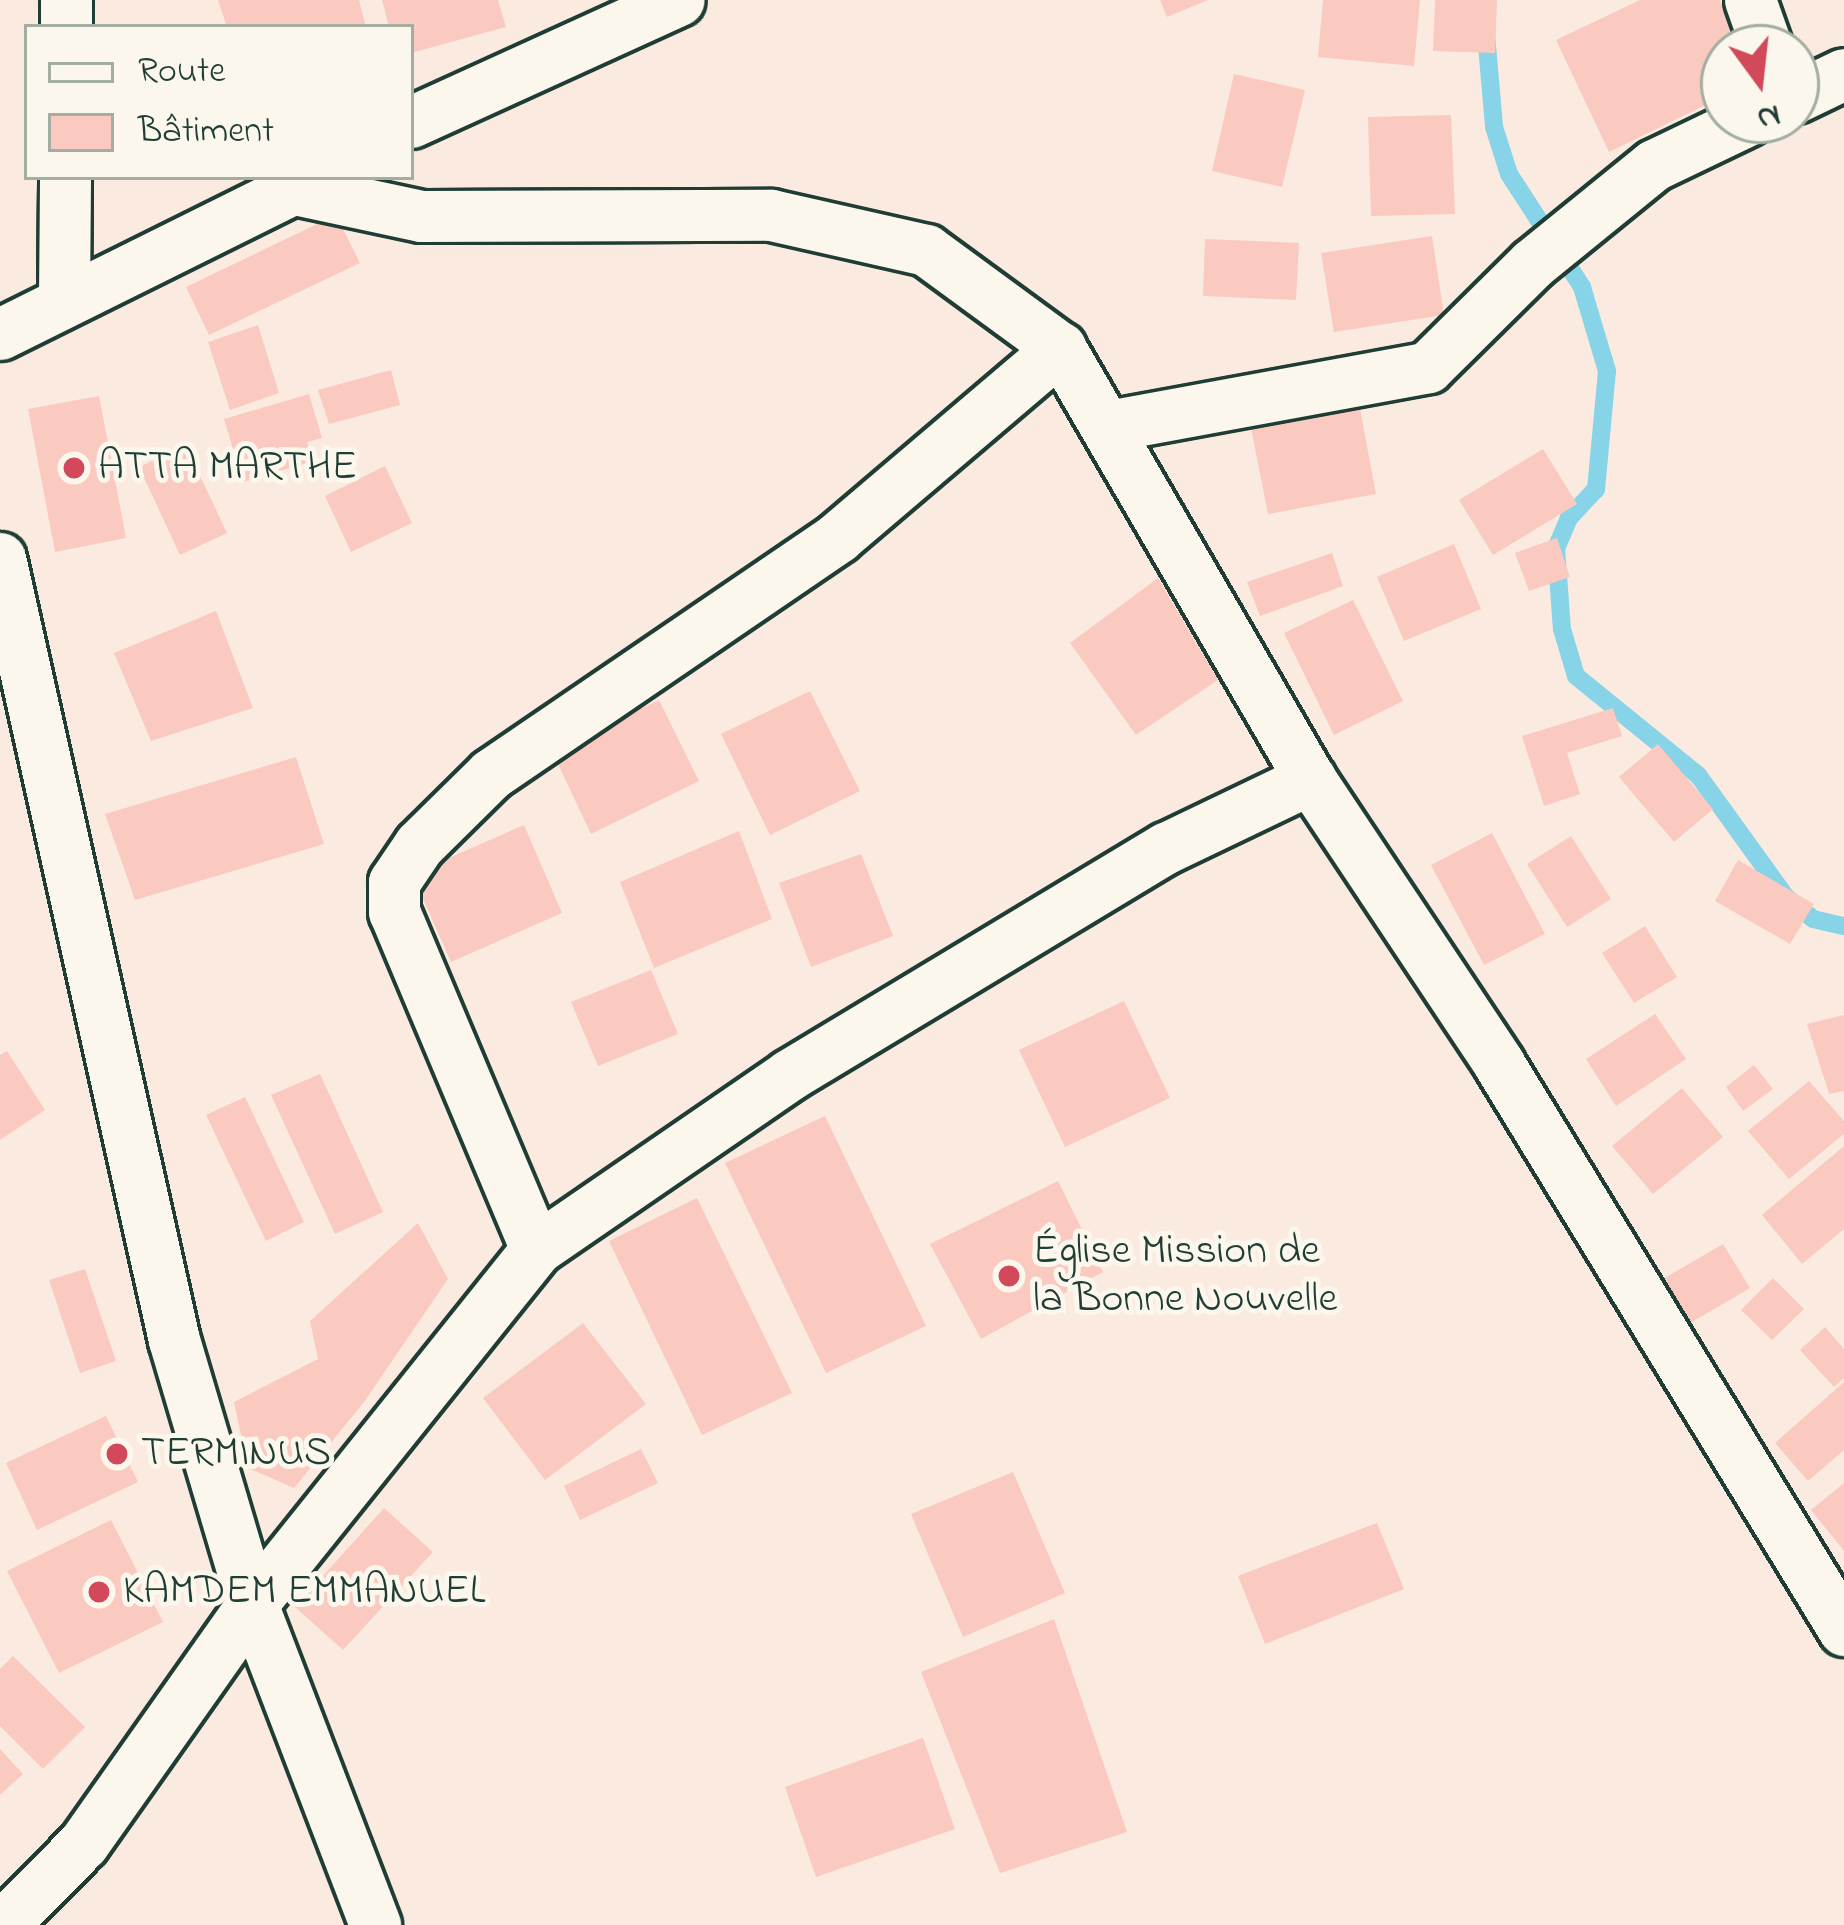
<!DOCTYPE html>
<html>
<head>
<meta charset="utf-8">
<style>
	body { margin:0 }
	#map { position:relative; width:1844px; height:1925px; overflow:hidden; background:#fbeadf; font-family:"Indie Flower",sans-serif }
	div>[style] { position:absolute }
	.stream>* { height:18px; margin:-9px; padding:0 9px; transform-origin:9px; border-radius:9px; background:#87d3e7 }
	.building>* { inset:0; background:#facac1 }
	.roads { filter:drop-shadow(3px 0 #1f3d34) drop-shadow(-3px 0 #1f3d34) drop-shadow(0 3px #1f3d34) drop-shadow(0 -3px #1f3d34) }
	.minor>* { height:51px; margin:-25.5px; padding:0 25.5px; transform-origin:25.5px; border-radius:25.5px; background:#fbf7ec }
	.dots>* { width:33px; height:33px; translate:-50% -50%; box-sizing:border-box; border:6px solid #fbf7ec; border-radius:50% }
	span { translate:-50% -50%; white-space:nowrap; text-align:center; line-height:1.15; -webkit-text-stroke:10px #fbf7ec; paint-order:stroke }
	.poi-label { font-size:42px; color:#1f3d34 }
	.left { translate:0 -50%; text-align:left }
	.legend { position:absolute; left:24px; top:24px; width:390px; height:156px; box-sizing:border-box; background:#fbf7ec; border:3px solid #a3ada2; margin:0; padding:15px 21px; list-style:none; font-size:36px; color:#1f3d34 }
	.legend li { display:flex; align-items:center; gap:24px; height:60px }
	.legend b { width:60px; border:3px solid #a3ada2 }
	.north { position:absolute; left:1700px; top:24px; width:120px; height:120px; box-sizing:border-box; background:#fbf7ec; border:3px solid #a3ada2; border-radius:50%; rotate:165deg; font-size:33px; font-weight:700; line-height:48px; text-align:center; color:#1f3d34 }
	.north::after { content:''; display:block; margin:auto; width:42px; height:54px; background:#d1495b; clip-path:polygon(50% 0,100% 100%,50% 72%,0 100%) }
</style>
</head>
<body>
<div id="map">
	<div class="stream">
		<div style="left:1483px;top:0;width:127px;rotate:85deg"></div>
		<div style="left:1494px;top:127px;width:49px;rotate:72.3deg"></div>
		<div style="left:1509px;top:174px;width:135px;rotate:57.1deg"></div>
		<div style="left:1582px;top:287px;width:88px;rotate:73.4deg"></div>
		<div style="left:1607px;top:371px;width:119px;rotate:95.3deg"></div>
		<div style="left:1596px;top:489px;width:40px;rotate:133deg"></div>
		<div style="left:1569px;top:518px;width:33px;rotate:113deg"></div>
		<div style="left:1556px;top:548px;width:81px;rotate:85.8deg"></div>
		<div style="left:1562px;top:629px;width:49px;rotate:73.4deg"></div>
		<div style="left:1576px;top:676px;width:157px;rotate:39.1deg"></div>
		<div style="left:1698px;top:775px;width:150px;rotate:54.2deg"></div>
		<div style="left:1786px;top:897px;width:35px;rotate:39deg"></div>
		<div style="left:1813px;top:919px;width:32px;rotate:13deg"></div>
	</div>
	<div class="building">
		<div style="clip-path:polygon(218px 0,359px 0,366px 27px,227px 27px)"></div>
		<div style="clip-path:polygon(382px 0,498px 0,506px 27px,411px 53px,411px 27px,389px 27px)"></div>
		<div style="clip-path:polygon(1160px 0,1208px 0,1167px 17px)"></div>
		<div style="clip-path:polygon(1323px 0,1420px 0,1414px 66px,1318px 57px)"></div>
		<div style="clip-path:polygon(1435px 0,1497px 0,1495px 53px,1433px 51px)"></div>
		<div style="clip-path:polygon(1640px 0,1720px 0,1744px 48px,1724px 48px,1724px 96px,1609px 152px,1556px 40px)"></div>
		<div style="clip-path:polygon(1234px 74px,1305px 90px,1282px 187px,1212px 171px)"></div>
		<div style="clip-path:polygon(1451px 115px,1455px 214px,1371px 216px,1368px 117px)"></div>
		<div style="clip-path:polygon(336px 215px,360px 263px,209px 335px,186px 287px)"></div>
		<div style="clip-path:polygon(1432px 236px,1444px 315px,1334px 332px,1321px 253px)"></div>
		<div style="clip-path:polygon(1205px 239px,1299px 243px,1296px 300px,1203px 296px)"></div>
		<div style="clip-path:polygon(258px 325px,279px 393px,230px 410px,208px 342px)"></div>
		<div style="clip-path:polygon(391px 370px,400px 405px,329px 424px,318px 390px)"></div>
		<div style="clip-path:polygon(309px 394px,322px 438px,307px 442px,313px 461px,243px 482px,224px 419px)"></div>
		<div style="clip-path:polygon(99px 396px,126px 538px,55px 552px,28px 409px)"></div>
		<div style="clip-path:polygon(1358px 398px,1376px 494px,1268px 514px,1249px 418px)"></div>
		<div style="clip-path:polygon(186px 446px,227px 533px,180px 555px,139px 467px)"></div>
		<div style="clip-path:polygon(1543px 449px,1577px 504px,1493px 555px,1459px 500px)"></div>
		<div style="clip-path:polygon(385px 466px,412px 523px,351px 552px,325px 496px)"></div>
		<div style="clip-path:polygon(1557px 538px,1570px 577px,1529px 591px,1515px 553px)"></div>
		<div style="clip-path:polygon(1454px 544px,1481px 609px,1404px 641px,1377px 577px)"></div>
		<div style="clip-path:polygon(1332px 553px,1343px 586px,1260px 616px,1247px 582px)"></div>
		<div style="clip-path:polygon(1158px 578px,1218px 680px,1136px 735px,1070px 643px)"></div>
		<div style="clip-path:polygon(1353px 600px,1403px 701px,1334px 735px,1284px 633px)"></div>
		<div style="clip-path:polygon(216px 611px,253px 708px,151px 741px,114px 653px)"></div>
		<div style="clip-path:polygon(810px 691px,860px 791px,770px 835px,721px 734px)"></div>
		<div style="clip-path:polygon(659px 700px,699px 781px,591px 834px,552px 751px)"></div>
		<div style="clip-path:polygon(1613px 708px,1622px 736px,1567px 753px,1580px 794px,1544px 806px,1522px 736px)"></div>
		<div style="clip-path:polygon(1658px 744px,1713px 809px,1674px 842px,1619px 777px)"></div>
		<div style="clip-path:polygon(296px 757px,324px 844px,135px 900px,105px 814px)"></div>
		<div style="clip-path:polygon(524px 825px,562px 913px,451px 962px,412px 874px)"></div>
		<div style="clip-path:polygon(739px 831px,772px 919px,654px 968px,620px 882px)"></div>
		<div style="clip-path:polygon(1492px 833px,1545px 934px,1484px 965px,1431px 865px)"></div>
		<div style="clip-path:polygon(1571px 836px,1611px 899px,1567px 927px,1527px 864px)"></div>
		<div style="clip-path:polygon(861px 854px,893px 936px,811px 967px,779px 883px)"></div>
		<div style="clip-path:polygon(1738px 860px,1814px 904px,1790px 944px,1715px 901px)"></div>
		<div style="clip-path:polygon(1645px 926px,1677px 977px,1634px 1003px,1602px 953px)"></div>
		<div style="clip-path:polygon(651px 970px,678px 1034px,598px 1066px,571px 1002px)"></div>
		<div style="clip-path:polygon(1124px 1001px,1170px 1098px,1065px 1147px,1019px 1050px)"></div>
		<div style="clip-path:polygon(1655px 1014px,1686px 1059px,1616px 1106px,1586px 1059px)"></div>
		<div style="clip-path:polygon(1844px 1015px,1844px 1091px,1829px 1094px,1807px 1024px)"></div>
		<div style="clip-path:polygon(7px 1051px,45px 1110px,0 1140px,0 1055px)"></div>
		<div style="clip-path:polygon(1754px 1065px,1773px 1089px,1743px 1111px,1726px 1087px)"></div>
		<div style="clip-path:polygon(320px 1074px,383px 1212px,335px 1234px,271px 1095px)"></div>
		<div style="clip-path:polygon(1809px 1081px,1844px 1121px,1844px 1134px,1789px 1179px,1748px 1131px)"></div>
		<div style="clip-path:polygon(1682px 1088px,1723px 1137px,1653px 1194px,1612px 1146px)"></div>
		<div style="clip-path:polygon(245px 1097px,304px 1222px,266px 1241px,206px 1115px)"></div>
		<div style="clip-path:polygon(825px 1116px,926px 1326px,826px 1373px,725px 1163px)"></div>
		<div style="clip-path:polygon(1844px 1146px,1844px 1229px,1802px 1264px,1762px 1215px)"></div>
		<div style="clip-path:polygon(1058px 1181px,1103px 1272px,981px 1339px,930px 1244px)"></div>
		<div style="clip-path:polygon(697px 1198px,792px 1393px,702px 1435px,609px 1241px)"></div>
		<div style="clip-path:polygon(418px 1223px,448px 1279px,364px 1402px,294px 1488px,248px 1468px,234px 1402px,318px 1359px,310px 1321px)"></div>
		<div style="clip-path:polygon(1723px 1244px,1750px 1288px,1682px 1328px,1656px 1283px)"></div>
		<div style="clip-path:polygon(85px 1269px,116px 1361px,80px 1373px,49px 1280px)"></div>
		<div style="clip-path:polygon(1773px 1278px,1804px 1309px,1772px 1340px,1741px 1310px)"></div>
		<div style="clip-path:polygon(583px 1323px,646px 1404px,545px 1480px,483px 1398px)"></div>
		<div style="clip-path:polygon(1825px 1327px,1844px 1349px,1844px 1378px,1834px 1387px,1800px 1350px)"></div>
		<div style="clip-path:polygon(1844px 1382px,1844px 1450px,1808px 1481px,1775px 1443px)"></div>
		<div style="clip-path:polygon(106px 1416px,138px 1482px,37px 1530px,6px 1463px)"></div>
		<div style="clip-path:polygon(641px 1449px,658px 1483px,580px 1520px,564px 1486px)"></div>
		<div style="clip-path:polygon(1013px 1472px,1065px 1593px,963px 1637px,911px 1514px)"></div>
		<div style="clip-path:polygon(1844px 1483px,1844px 1551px,1811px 1510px)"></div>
		<div style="clip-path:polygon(384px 1508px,433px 1552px,343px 1650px,295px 1607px)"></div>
		<div style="clip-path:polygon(111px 1520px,163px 1622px,59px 1673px,7px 1571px)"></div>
		<div style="clip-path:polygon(1377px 1523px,1404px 1589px,1265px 1644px,1238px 1576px)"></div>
		<div style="clip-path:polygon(1054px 1619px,1127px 1832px,1000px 1873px,921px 1672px)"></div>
		<div style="clip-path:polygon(13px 1656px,85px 1727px,43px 1769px,0 1726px,0 1669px)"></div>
		<div style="clip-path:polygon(923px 1738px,955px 1829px,816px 1877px,785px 1787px)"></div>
		<div style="clip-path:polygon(0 1749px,23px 1774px,0 1795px)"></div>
	</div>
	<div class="roads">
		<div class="minor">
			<div style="left:1750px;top:0;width:51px;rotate:70.5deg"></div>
			<div style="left:66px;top:27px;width:27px;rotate:-90deg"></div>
			<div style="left:1796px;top:97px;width:53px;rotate:-25.6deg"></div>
			<div style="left:411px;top:122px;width:294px;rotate:-24.5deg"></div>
			<div style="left:295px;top:189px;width:129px;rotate:12.1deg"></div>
			<div style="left:421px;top:216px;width:350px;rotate:-0.2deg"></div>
			<div style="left:771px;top:215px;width:159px;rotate:12.7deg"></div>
			<div style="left:926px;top:250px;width:166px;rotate:36.2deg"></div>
			<div style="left:1060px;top:348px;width:498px;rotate:59.9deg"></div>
			<div style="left:1310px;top:779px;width:342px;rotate:56.4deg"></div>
			<div style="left:1499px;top:1064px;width:663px;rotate:58.64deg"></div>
			<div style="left:64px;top:297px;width:120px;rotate:-89.5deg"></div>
			<div style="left:0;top:334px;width:353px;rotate:-26.4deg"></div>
			<div style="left:1108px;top:426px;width:325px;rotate:-10.4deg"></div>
			<div style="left:1428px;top:367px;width:146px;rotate:-44.7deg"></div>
			<div style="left:1532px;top:264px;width:157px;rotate:-39.1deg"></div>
			<div style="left:1654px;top:165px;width:104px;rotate:-25.6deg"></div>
			<div style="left:0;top:558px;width:801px;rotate:77.46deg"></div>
			<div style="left:174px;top:1340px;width:275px;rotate:73.5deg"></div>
			<div style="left:252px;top:1604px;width:344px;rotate:69deg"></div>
			<div style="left:536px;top:1249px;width:366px;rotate:-112.8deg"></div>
			<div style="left:394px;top:912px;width:30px;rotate:-90deg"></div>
			<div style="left:394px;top:882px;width:45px;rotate:-56deg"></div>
			<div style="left:419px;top:845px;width:101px;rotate:-44.6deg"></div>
			<div style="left:491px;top:774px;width:420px;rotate:-34.3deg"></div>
			<div style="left:838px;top:537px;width:292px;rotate:-40.4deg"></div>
			<div style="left:3px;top:1925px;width:114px;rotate:-45.4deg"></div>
			<div style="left:83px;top:1844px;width:294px;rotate:-54.8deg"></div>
			<div style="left:252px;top:1604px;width:455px;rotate:-51.3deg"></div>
			<div style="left:536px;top:1249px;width:307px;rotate:-34.5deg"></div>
			<div style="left:789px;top:1075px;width:440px;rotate:-31.1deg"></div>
			<div style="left:1166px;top:848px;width:160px;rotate:-25.6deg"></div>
		</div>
	</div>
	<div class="dots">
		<div style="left:74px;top:468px;background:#d1495b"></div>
		<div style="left:1009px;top:1276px;background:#d1495b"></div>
		<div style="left:117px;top:1454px;background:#d1495b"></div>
		<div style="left:99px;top:1592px;background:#d1495b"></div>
	</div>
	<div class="poi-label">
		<span class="left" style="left:98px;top:468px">ATTA MARTHE</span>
		<span class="left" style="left:1033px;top:1276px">Église Mission de<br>la Bonne Nouvelle</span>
		<span class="left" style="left:141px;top:1454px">TERMINUS</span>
		<span class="left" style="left:123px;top:1592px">KAMDEM EMMANUEL</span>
	</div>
	<ul class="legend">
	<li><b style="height:15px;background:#fbf7ec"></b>Route</li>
	<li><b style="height:33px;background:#facac1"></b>Bâtiment</li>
	</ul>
	<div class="north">N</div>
</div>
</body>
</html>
